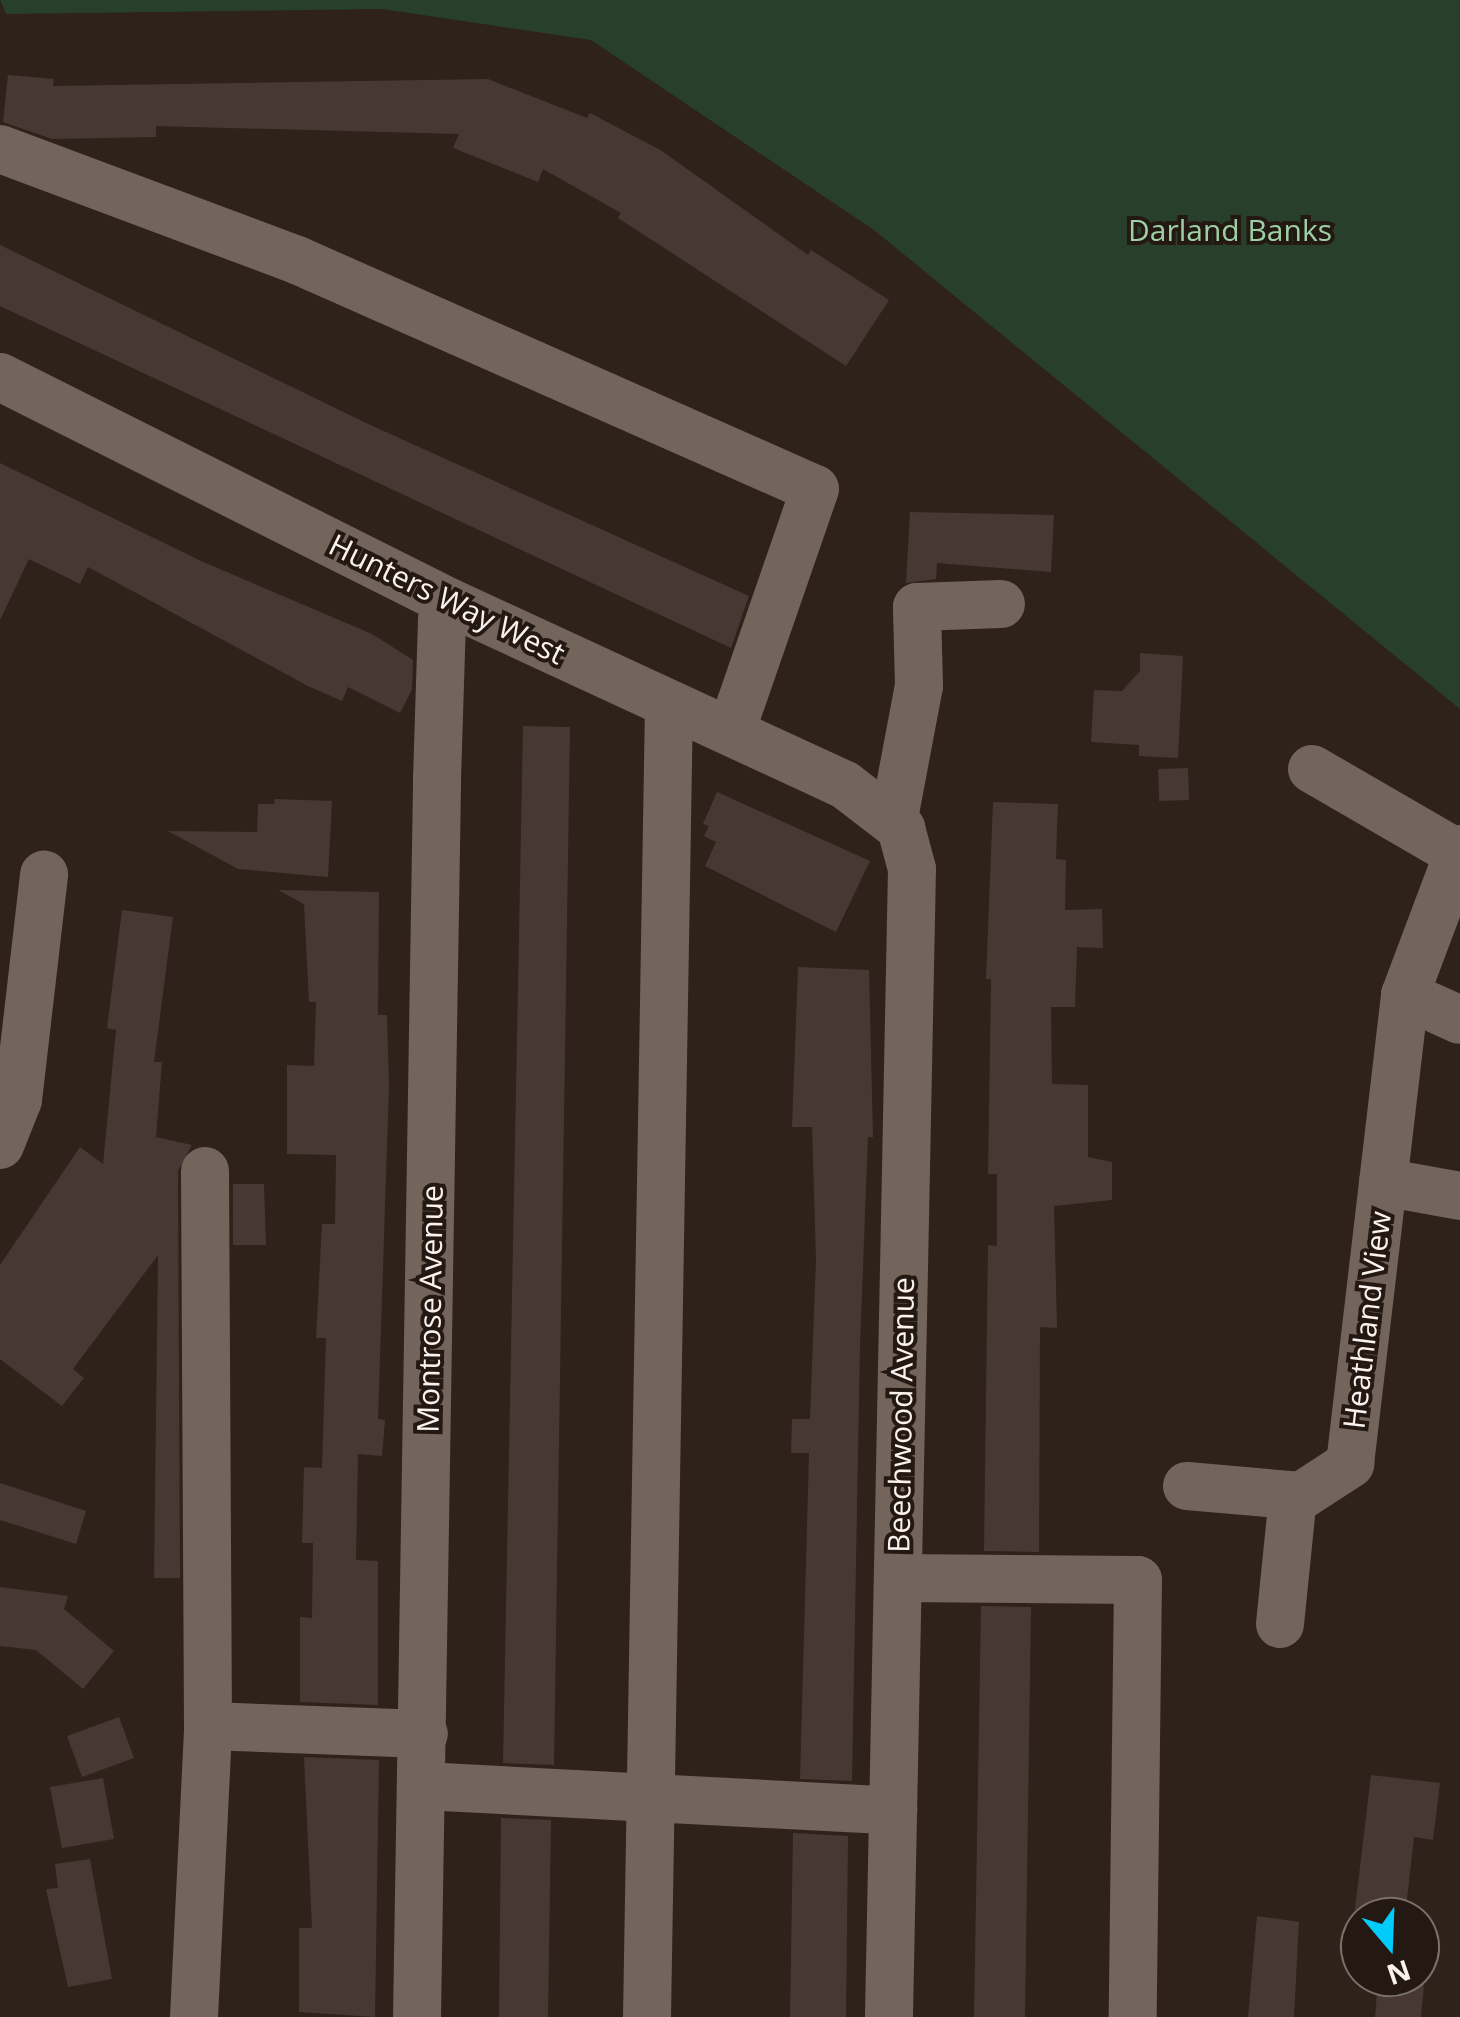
<!DOCTYPE html>
<html>
<head>
<meta charset="utf-8">
<style>
	body { margin:0 }
	#map { position:relative; width:1460px; height:2017px; overflow:hidden; background:#2e221b; font-family:"Open Sans",sans-serif }
	div>[style] { position:absolute }
	.green>* { inset:0; background:#273f2b }
	.building>* { inset:0; background:#473833 }
	.minor>* { height:48px; margin:-24px; padding:0 24px; transform-origin:24px; border-radius:24px; background:#73645c }
	span { translate:-50% -50%; white-space:nowrap; text-align:center; line-height:1.15; -webkit-text-stroke:8px #241812; paint-order:stroke }
	.park-label { font-size:30px; color:#9dcfa4 }
	.street-label { font-size:30px; color:#fbf2ed }
	.north { position:absolute; left:1340px; top:1897px; width:100px; height:100px; box-sizing:border-box; background:#241812; border:2px solid #7a6f6a; border-radius:50%; rotate:161deg; font-size:28px; font-weight:700; line-height:40px; text-align:center; color:#fbf2ed }
	.north::after { content:''; display:block; margin:auto; width:35px; height:45px; background:#00cbf9; clip-path:polygon(50% 0,100% 100%,50% 72%,0 100%) }
</style>
</head>
<body>
<div id="map">
	<div class="green">
		<div style="clip-path:polygon(0 0,1460px 0,1460px 709px,874px 230px,591px 40px,382px 9px,6px 14px)"></div>
	</div>
	<div class="building">
		<div style="clip-path:polygon(8px 75px,54px 79px,53px 86px,488px 79px,587px 118px,590px 113px,662px 151px,808px 255px,811px 250px,889px 300px,846px 366px,618px 218px,621px 213px,543px 169px,538px 182px,453px 148px,459px 134px,156px 126px,156px 137px,52px 139px,3px 122px)"></div>
		<div style="clip-path:polygon(0 245px,366px 423px,749px 596px,731px 648px,0 306px)"></div>
		<div style="clip-path:polygon(0 463px,201px 561px,372px 634px,413px 660px,412px 689px,400px 713px,348px 687px,342px 701px,308px 686px,88px 567px,80px 584px,29px 559px,0 620px)"></div>
		<div style="clip-path:polygon(910px 512px,1054px 515px,1051px 572px,937px 563px,936px 579px,906px 583px)"></div>
		<div style="clip-path:polygon(1140px 653px,1183px 656px,1178px 758px,1139px 756px,1139px 745px,1091px 742px,1094px 690px,1122px 691px,1140px 671px)"></div>
		<div style="clip-path:polygon(523px 726px,570px 727px,554px 1765px,503px 1763px)"></div>
		<div style="clip-path:polygon(1188px 768px,1189px 800px,1159px 801px,1158px 769px)"></div>
		<div style="clip-path:polygon(717px 792px,870px 861px,836px 932px,705px 866px,716px 842px,704px 836px,709px 826px,703px 824px)"></div>
		<div style="clip-path:polygon(275px 799px,332px 801px,328px 877px,238px 869px,168px 831px,257px 832px,258px 804px,274px 804px)"></div>
		<div style="clip-path:polygon(993px 802px,1058px 804px,1056px 859px,1066px 860px,1065px 910px,1102px 909px,1103px 948px,1077px 947px,1075px 1007px,1051px 1007px,1052px 1084px,1088px 1085px,1088px 1157px,1112px 1162px,1112px 1200px,1054px 1206px,1057px 1328px,1040px 1327px,1039px 1552px,984px 1551px,988px 1245px,997px 1246px,997px 1174px,988px 1174px,991px 979px,986px 979px)"></div>
		<div style="clip-path:polygon(278px 890px,379px 892px,378px 1015px,387px 1015px,389px 1086px,378px 1419px,385px 1420px,382px 1456px,358px 1454px,356px 1560px,378px 1561px,378px 1705px,300px 1702px,300px 1617px,312px 1618px,313px 1543px,302px 1543px,304px 1467px,322px 1468px,326px 1338px,316px 1338px,322px 1224px,335px 1224px,336px 1155px,287px 1154px,287px 1065px,314px 1066px,316px 1002px,309px 1002px,304px 904px)"></div>
		<div style="clip-path:polygon(122px 910px,173px 917px,154px 1062px,162px 1062px,156px 1137px,192px 1145px,178px 1171px,180px 1578px,154px 1578px,158px 1255px,73px 1369px,84px 1378px,62px 1406px,0 1359px,0 1265px,80px 1147px,103px 1164px,116px 1030px,107px 1028px)"></div>
		<div style="clip-path:polygon(798px 967px,869px 970px,873px 1137px,868px 1137px,860px 1345px,852px 1781px,800px 1779px,809px 1453px,791px 1453px,792px 1419px,810px 1419px,816px 1259px,812px 1127px,792px 1127px)"></div>
		<div style="clip-path:polygon(233px 1184px,264px 1184px,266px 1245px,233px 1245px)"></div>
		<div style="clip-path:polygon(0 1483px,86px 1511px,76px 1544px,0 1520px)"></div>
		<div style="clip-path:polygon(0 1587px,68px 1596px,64px 1609px,114px 1651px,83px 1689px,36px 1650px,0 1646px)"></div>
		<div style="clip-path:polygon(981px 1606px,1031px 1607px,1025px 2017px,974px 2017px)"></div>
		<div style="clip-path:polygon(119px 1717px,134px 1758px,82px 1777px,67px 1736px)"></div>
		<div style="clip-path:polygon(304px 1757px,379px 1760px,375px 2017px,299px 2012px,299px 1928px,312px 1928px)"></div>
		<div style="clip-path:polygon(1371px 1775px,1440px 1783px,1433px 1840px,1414px 1837px,1405px 1917px,1354px 1917px)"></div>
		<div style="clip-path:polygon(103px 1778px,114px 1839px,62px 1848px,50px 1787px)"></div>
		<div style="clip-path:polygon(501px 1818px,551px 1820px,548px 2017px,499px 2017px)"></div>
		<div style="clip-path:polygon(793px 1833px,848px 1836px,846px 2017px,790px 2017px)"></div>
		<div style="clip-path:polygon(90px 1859px,112px 1979px,68px 1987px,46px 1889px,58px 1888px,55px 1864px)"></div>
		<div style="clip-path:polygon(1257px 1916px,1299px 1922px,1294px 2017px,1248px 2017px)"></div>
		<div style="clip-path:polygon(1378px 1980px,1424px 1984px,1421px 2017px,1375px 2017px)"></div>
	</div>
	<div class="minor">
		<div style="left:0;top:149px;width:317px;rotate:20.5deg"></div>
		<div style="left:297px;top:260px;width:566px;rotate:23.85deg"></div>
		<div style="left:815px;top:489px;width:257px;rotate:109.1deg"></div>
		<div style="left:0;top:377px;width:502px;rotate:26.62deg"></div>
		<div style="left:449px;top:602px;width:436px;rotate:24.8deg"></div>
		<div style="left:845px;top:785px;width:71px;rotate:37.5deg"></div>
		<div style="left:901px;top:828px;width:42px;rotate:75deg"></div>
		<div style="left:912px;top:869px;width:1148px;rotate:91.15deg"></div>
		<div style="left:1312px;top:769px;width:168px;rotate:30.1deg"></div>
		<div style="left:894px;top:818px;width:134px;rotate:-79.3deg"></div>
		<div style="left:919px;top:686px;width:79px;rotate:-91.5deg"></div>
		<div style="left:917px;top:607px;width:84px;rotate:-2deg"></div>
		<div style="left:1405px;top:995px;width:60px;rotate:24.4deg"></div>
		<div style="left:0;top:1145px;width:48px;rotate:-68.2deg"></div>
		<div style="left:18px;top:1100px;width:227px;rotate:-83.4deg"></div>
		<div style="left:1383px;top:1182px;width:78px;rotate:10.3deg"></div>
		<div style="left:1187px;top:1486px;width:114px;rotate:5deg"></div>
		<div style="left:1301px;top:1496px;width:59px;rotate:-33.1deg"></div>
		<div style="left:1350px;top:1464px;width:472px;rotate:-83.3deg"></div>
		<div style="left:1405px;top:995px;width:156px;rotate:-69.4deg"></div>
		<div style="left:898px;top:1578px;width:240px;rotate:0.5deg"></div>
		<div style="left:1138px;top:1580px;width:437px;rotate:90.7deg"></div>
		<div style="left:1280px;top:1624px;width:129px;rotate:-84.2deg"></div>
		<div style="left:208px;top:1726px;width:216px;rotate:2.1deg"></div>
		<div style="left:423px;top:1786px;width:471px;rotate:3deg"></div>
		<div style="left:194px;top:2017px;width:291px;rotate:-87.2deg"></div>
		<div style="left:208px;top:1726px;width:555px;rotate:-90.31deg"></div>
		<div style="left:417px;top:2017px;width:1238px;rotate:-89.07deg"></div>
		<div style="left:437px;top:779px;width:159px;rotate:-88.2deg"></div>
		<div style="left:442px;top:620px;width:19px;rotate:-69deg"></div>
		<div style="left:647px;top:2017px;width:1313px;rotate:-89.04deg"></div>
	</div>
	<div class="park-label">
		<span style="left:1230px;top:230px">Darland Banks</span>
	</div>
	<div class="street-label">
		<span style="left:447px;top:599px;rotate:26deg">Hunters Way West</span>
		<span style="left:430px;top:1309px;rotate:-89deg">Montrose Avenue</span>
		<span style="left:1367px;top:1320px;rotate:-83deg">Heathland View</span>
		<span style="left:901px;top:1415px;rotate:-89deg">Beechwood Avenue</span>
	</div>
	<div class="north">N</div>
</div>
</body>
</html>
